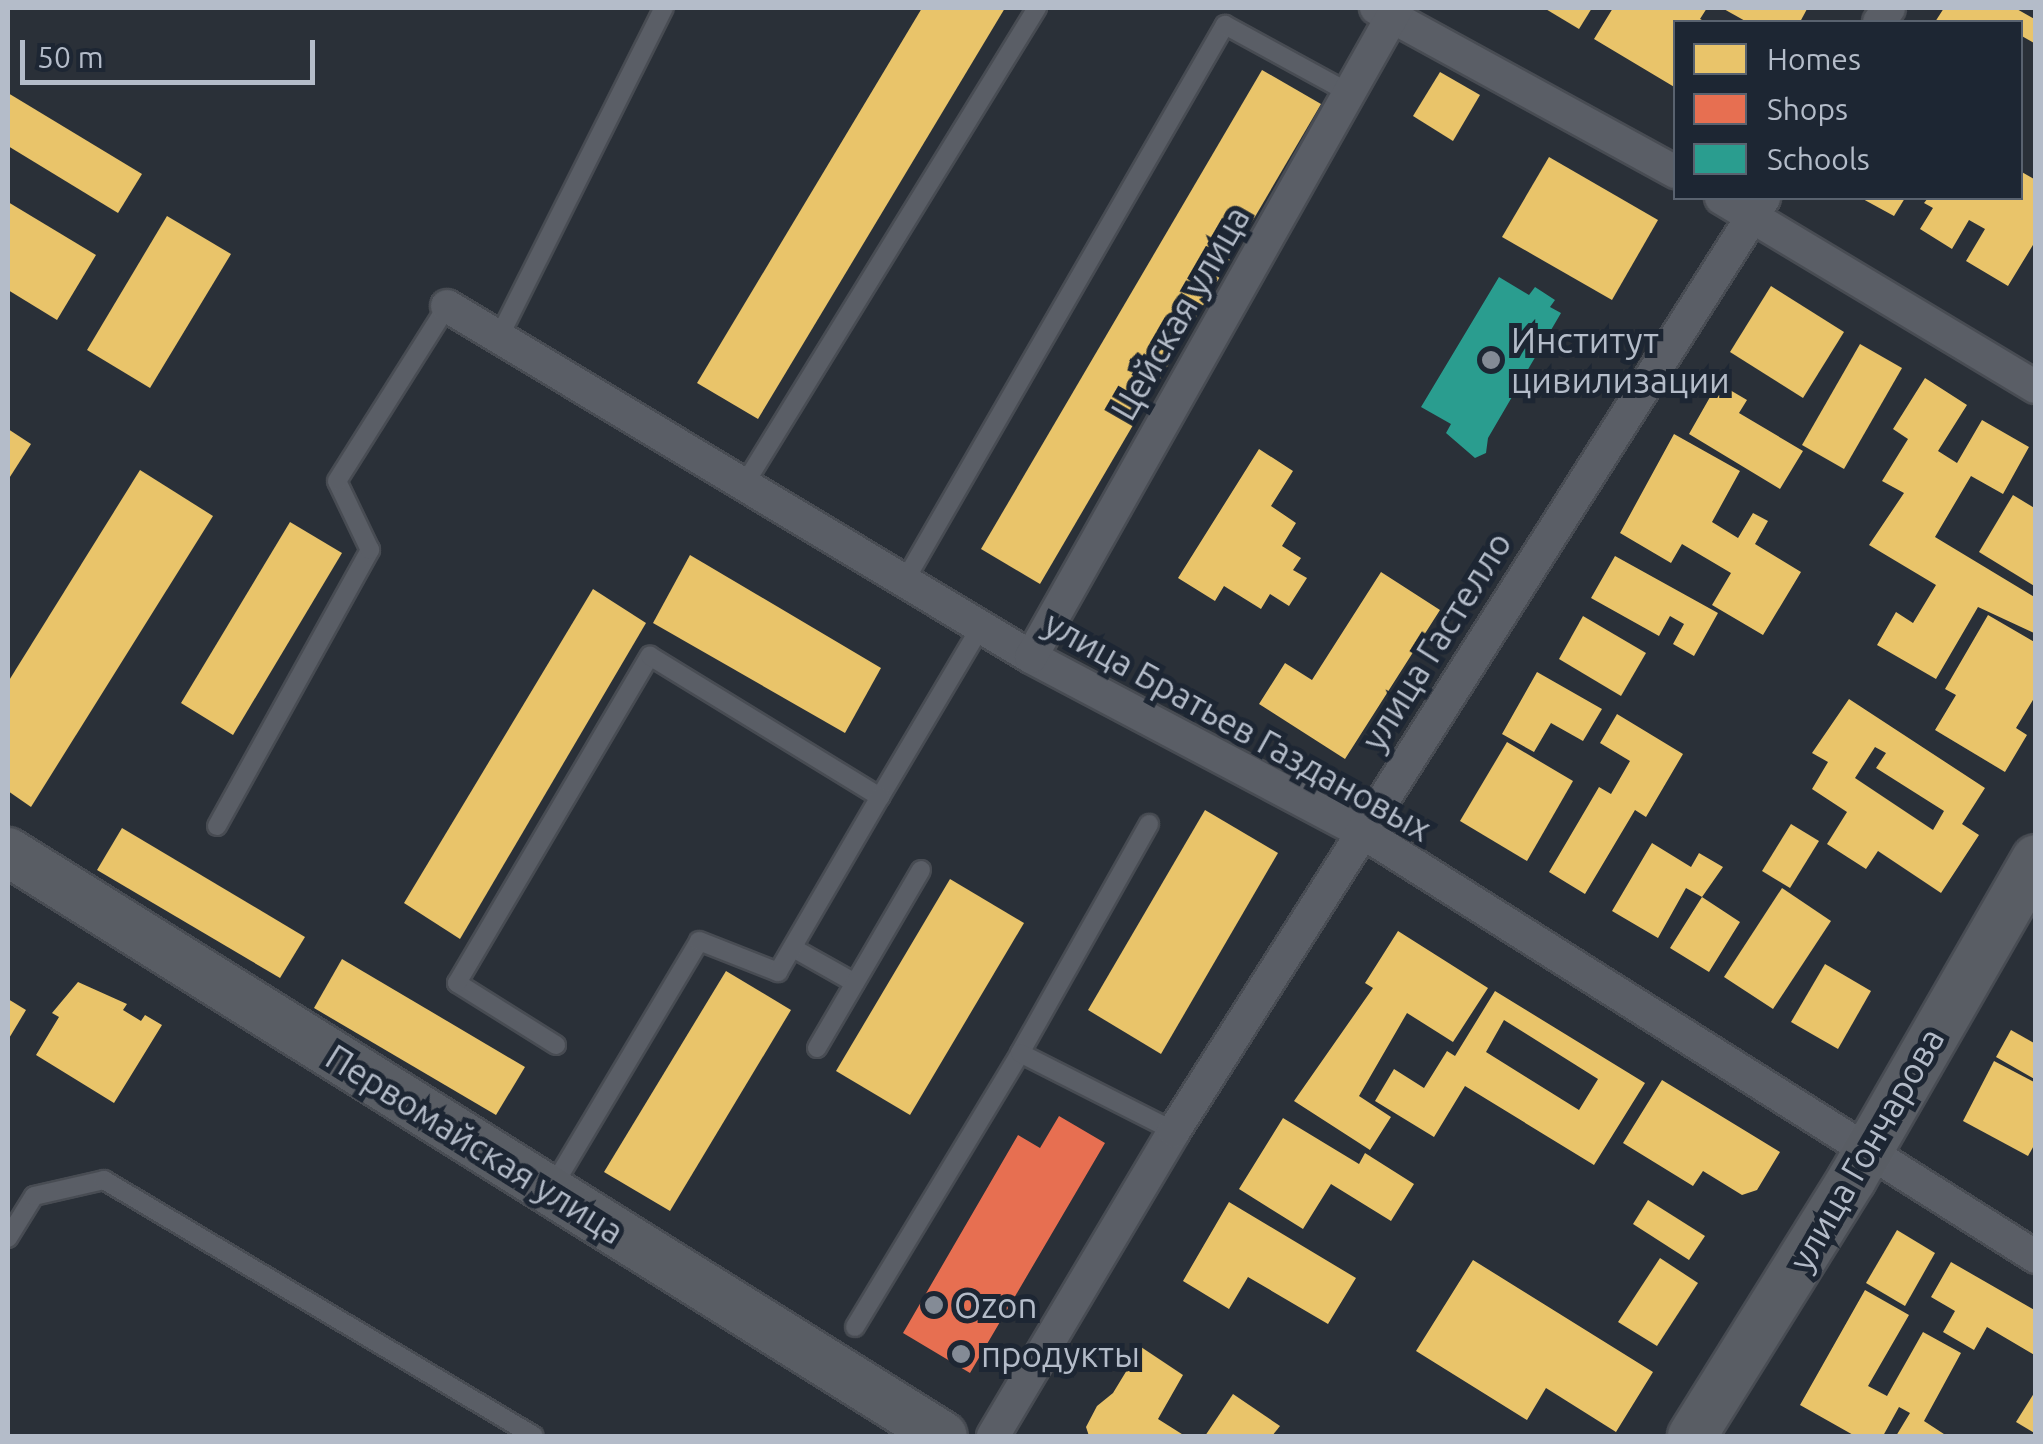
<!DOCTYPE html>
<html>
<head>
<meta charset="utf-8">
<style>
	body { margin:0 }
	#map { position:relative; width:2043px; height:1444px; overflow:hidden; background:#2a3038; font-family:Ubuntu,sans-serif }
	div>[style] { position:absolute }
	.homes>* { inset:0; background:#e9c46a }
	.shops>* { inset:0; background:#e76f51 }
	.schools>* { inset:0; background:#2a9d8f }
	.roads { filter:drop-shadow(2px 0 #484c53) drop-shadow(-2px 0 #484c53) drop-shadow(0 2px #484c53) drop-shadow(0 -2px #484c53) }
	.lane>* { height:18px; margin:-9px; padding:0 9px; transform-origin:9px; border-radius:9px; background:#5a5e66 }
	.street>* { height:32px; margin:-16px; padding:0 16px; transform-origin:16px; border-radius:16px; background:#5a5e66 }
	.secondary>* { height:48px; margin:-24px; padding:0 24px; transform-origin:24px; border-radius:24px; background:#595d64 }
	.dots>* { width:28px; height:28px; translate:-50% -50%; box-sizing:border-box; border:5px solid #1d2633; border-radius:50% }
	span { translate:-50% -50%; white-space:nowrap; text-align:center; line-height:1.15; -webkit-text-stroke:10px #1d2633; paint-order:stroke }
	.street-label { font-size:35px; color:#b4bcc9 }
	.poi-label { font-size:35px; color:#b4bcc9 }
	.left { translate:0 -50%; text-align:left }
	.frame { position:absolute; inset:0; border:10px solid #b4bcc9; pointer-events:none }
	.legend { position:absolute; left:1673px; top:20px; width:350px; height:180px; box-sizing:border-box; background:#1d2633; border:2px solid #59626f; margin:0; padding:12px 18px; list-style:none; font-size:30px; color:#b4bcc9 }
	.legend li { display:flex; align-items:center; gap:20px; height:50px }
	.legend b { width:50px; border:2px solid #59626f }
	.scale { position:absolute; left:20px; top:40px; width:295px; height:45px; box-sizing:border-box; border:5px solid #b4bcc9; border-top:0; padding-left:12px; font-size:30px; line-height:35px; white-space:nowrap; color:#b4bcc9; -webkit-text-stroke:8px #1d2633; paint-order:stroke }
</style>
</head>
<body>
<div id="map">
	<div class="homes">
		<div style="clip-path:polygon(922px 8px,1005px 8px,758px 419px,697px 383px)"></div>
		<div style="clip-path:polygon(1544px 8px,1592px 8px,1579px 29px)"></div>
		<div style="clip-path:polygon(1613px 8px,1707px 8px,1700px 19px,1706px 22px,1676px 22px,1676px 88px,1594px 39px)"></div>
		<div style="clip-path:polygon(1722px 8px,1804px 8px,1807px 9px,1800px 22px,1747px 22px)"></div>
		<div style="clip-path:polygon(1944px 8px,2015px 8px,2036px 20px,2036px 44px,2020px 35px,2020px 22px,1935px 22px)"></div>
		<div style="clip-path:polygon(1262px 70px,1321px 104px,1040px 584px,981px 549px)"></div>
		<div style="clip-path:polygon(1440px 72px,1480px 95px,1453px 141px,1413px 116px)"></div>
		<div style="clip-path:polygon(8px 93px,142px 174px,118px 213px,8px 146px)"></div>
		<div style="clip-path:polygon(1549px 157px,1658px 220px,1612px 300px,1502px 237px)"></div>
		<div style="clip-path:polygon(2020px 171px,2036px 180px,2036px 240px,2008px 286px,1966px 261px,1985px 229px,1969px 220px,1952px 249px,1920px 229px,1933px 208px,1924px 203px,1928px 198px,2020px 198px)"></div>
		<div style="clip-path:polygon(1861px 198px,1905px 198px,1894px 216px)"></div>
		<div style="clip-path:polygon(8px 202px,96px 255px,57px 320px,8px 290px)"></div>
		<div style="clip-path:polygon(167px 216px,231px 254px,150px 388px,87px 350px)"></div>
		<div style="clip-path:polygon(1771px 286px,1844px 332px,1803px 398px,1730px 352px)"></div>
		<div style="clip-path:polygon(1860px 344px,1902px 368px,1844px 469px,1802px 445px)"></div>
		<div style="clip-path:polygon(1925px 378px,1967px 405px,1938px 451px,1957px 463px,1982px 420px,2029px 447px,2003px 494px,1971px 476px,1935px 537px,2036px 598px,2036px 634px,1978px 607px,1936px 679px,1877px 645px,1896px 612px,1913px 623px,1936px 585px,1869px 545px,1904px 493px,1882px 481px,1908px 439px,1893px 429px)"></div>
		<div style="clip-path:polygon(1718px 383px,1747px 400px,1739px 413px,1803px 451px,1780px 489px,1689px 434px)"></div>
		<div style="clip-path:polygon(8px 429px,31px 444px,8px 480px)"></div>
		<div style="clip-path:polygon(1674px 434px,1740px 471px,1712px 522px,1738px 538px,1753px 513px,1768px 521px,1755px 544px,1801px 572px,1763px 635px,1712px 605px,1731px 573px,1682px 544px,1671px 563px,1620px 533px)"></div>
		<div style="clip-path:polygon(1259px 449px,1293px 471px,1271px 506px,1296px 523px,1282px 546px,1301px 558px,1293px 570px,1307px 578px,1289px 606px,1270px 594px,1261px 609px,1224px 586px,1215px 601px,1178px 578px)"></div>
		<div style="clip-path:polygon(140px 470px,213px 516px,31px 807px,8px 791px,8px 682px)"></div>
		<div style="clip-path:polygon(2013px 495px,2036px 509px,2036px 587px,1979px 552px)"></div>
		<div style="clip-path:polygon(290px 522px,342px 553px,233px 735px,181px 703px)"></div>
		<div style="clip-path:polygon(690px 555px,881px 668px,845px 733px,653px 623px)"></div>
		<div style="clip-path:polygon(1615px 556px,1718px 613px,1694px 656px,1673px 644px,1684px 624px,1670px 616px,1659px 636px,1591px 598px)"></div>
		<div style="clip-path:polygon(1381px 572px,1440px 610px,1345px 759px,1259px 704px,1285px 663px,1312px 680px)"></div>
		<div style="clip-path:polygon(593px 589px,646px 623px,460px 939px,404px 903px)"></div>
		<div style="clip-path:polygon(1988px 615px,2036px 643px,2036px 695px,2016px 728px,2027px 735px,2005px 772px,1935px 730px,1956px 695px,1945px 689px)"></div>
		<div style="clip-path:polygon(1583px 616px,1646px 653px,1621px 696px,1559px 659px)"></div>
		<div style="clip-path:polygon(1537px 672px,1602px 709px,1583px 741px,1551px 723px,1534px 752px,1502px 734px)"></div>
		<div style="clip-path:polygon(evenodd,1849px 699px,1985px 788px,1962px 824px,1979px 835px,1941px 893px,1878px 851px,1866px 869px,1827px 844px,1847px 812px,1812px 789px,1828px 762px,1812px 753px,1849px 699px,1875px 747px,1886px 753px,1876px 768px,1944px 811px,1933px 830px,1855px 778px,1875px 747px)"></div>
		<div style="clip-path:polygon(1617px 714px,1683px 754px,1646px 817px,1635px 810px,1585px 894px,1549px 872px,1599px 787px,1611px 794px,1630px 761px,1600px 743px)"></div>
		<div style="clip-path:polygon(1507px 742px,1573px 781px,1527px 861px,1460px 821px)"></div>
		<div style="clip-path:polygon(1205px 810px,1278px 853px,1161px 1054px,1088px 1010px)"></div>
		<div style="clip-path:polygon(1791px 824px,1819px 841px,1790px 888px,1762px 871px)"></div>
		<div style="clip-path:polygon(122px 828px,305px 937px,280px 978px,97px 870px)"></div>
		<div style="clip-path:polygon(1652px 843px,1691px 867px,1699px 853px,1723px 867px,1702px 897px,1740px 922px,1709px 972px,1670px 948px,1702px 897px,1686px 888px,1658px 938px,1612px 911px)"></div>
		<div style="clip-path:polygon(950px 879px,1024px 923px,910px 1115px,836px 1071px)"></div>
		<div style="clip-path:polygon(1782px 888px,1831px 921px,1773px 1009px,1724px 977px)"></div>
		<div style="clip-path:polygon(1398px 931px,1488px 988px,1453px 1042px,1407px 1013px,1359px 1096px,1391px 1117px,1370px 1150px,1294px 1101px,1373px 988px,1365px 983px)"></div>
		<div style="clip-path:polygon(342px 959px,525px 1067px,496px 1115px,314px 1008px)"></div>
		<div style="clip-path:polygon(1825px 964px,1871px 991px,1838px 1049px,1791px 1022px)"></div>
		<div style="clip-path:polygon(726px 971px,791px 1010px,670px 1211px,604px 1172px)"></div>
		<div style="clip-path:polygon(78px 982px,127px 1004px,123px 1010px,141px 1021px,145px 1015px,162px 1025px,114px 1103px,36px 1055px,59px 1017px,52px 1013px)"></div>
		<div style="clip-path:polygon(evenodd,1495px 991px,1645px 1083px,1594px 1165px,1465px 1086px,1434px 1137px,1375px 1101px,1394px 1069px,1424px 1088px,1447px 1051px,1455px 1056px,1495px 991px,1504px 1020px,1598px 1079px,1579px 1110px,1486px 1052px,1504px 1020px)"></div>
		<div style="clip-path:polygon(8px 999px,26px 1010px,8px 1040px)"></div>
		<div style="clip-path:polygon(2011px 1030px,2036px 1044px,2036px 1080px,1996px 1057px)"></div>
		<div style="clip-path:polygon(1994px 1061px,2036px 1083px,2036px 1142px,2028px 1156px,1963px 1121px)"></div>
		<div style="clip-path:polygon(1662px 1080px,1780px 1152px,1757px 1190px,1742px 1195px,1703px 1171px,1693px 1186px,1623px 1143px)"></div>
		<div style="clip-path:polygon(1283px 1118px,1359px 1164px,1365px 1153px,1414px 1184px,1391px 1221px,1331px 1184px,1303px 1229px,1239px 1189px)"></div>
		<div style="clip-path:polygon(1648px 1200px,1705px 1236px,1689px 1260px,1633px 1224px)"></div>
		<div style="clip-path:polygon(1229px 1202px,1356px 1278px,1328px 1324px,1248px 1277px,1229px 1309px,1183px 1281px)"></div>
		<div style="clip-path:polygon(1897px 1230px,1935px 1253px,1905px 1306px,1866px 1283px)"></div>
		<div style="clip-path:polygon(1660px 1258px,1698px 1283px,1657px 1346px,1618px 1322px)"></div>
		<div style="clip-path:polygon(1473px 1260px,1653px 1372px,1616px 1432px,1546px 1388px,1527px 1420px,1416px 1351px)"></div>
		<div style="clip-path:polygon(1951px 1262px,2036px 1311px,2036px 1356px,1987px 1327px,1974px 1350px,1943px 1332px,1955px 1311px,1931px 1297px)"></div>
		<div style="clip-path:polygon(1865px 1290px,1909px 1315px,1868px 1386px,1887px 1396px,1923px 1332px,1961px 1353px,1924px 1421px,1947px 1436px,1896px 1436px,1910px 1413px,1899px 1407px,1883px 1436px,1855px 1436px,1800px 1405px)"></div>
		<div style="clip-path:polygon(1141px 1347px,1183px 1375px,1158px 1419px,1185px 1436px,1089px 1436px,1086px 1427px,1097px 1406px,1113px 1393px)"></div>
		<div style="clip-path:polygon(2036px 1390px,2036px 1434px,2016px 1422px)"></div>
		<div style="clip-path:polygon(1233px 1394px,1280px 1426px,1272px 1436px,1205px 1436px)"></div>
	</div>
	<div class="shops">
		<div style="clip-path:polygon(1059px 1116px,1105px 1143px,970px 1373px,903px 1333px,1018px 1135px,1040px 1148px)"></div>
	</div>
	<div class="schools">
		<div style="clip-path:polygon(1499px 277px,1529px 295px,1535px 287px,1555px 300px,1550px 307px,1561px 313px,1488px 438px,1486px 453px,1475px 458px,1446px 433px,1451px 424px,1421px 407px)"></div>
	</div>
	<div class="roads">
		<div class="lane">
			<div style="left:499px;top:337px;width:368px;rotate:-63.4deg"></div>
			<div style="left:744px;top:485px;width:560px;rotate:-58.44deg"></div>
			<div style="left:904px;top:582px;width:643px;rotate:-60.05deg"></div>
			<div style="left:1225px;top:25px;width:144px;rotate:28.7deg"></div>
			<div style="left:217px;top:826px;width:316px;rotate:-61deg"></div>
			<div style="left:370px;top:550px;width:76px;rotate:-115.6deg"></div>
			<div style="left:337px;top:481px;width:207px;rotate:-57.8deg"></div>
			<div style="left:793px;top:948px;width:71px;rotate:29.4deg"></div>
			<div style="left:556px;top:1045px;width:117px;rotate:-147.9deg"></div>
			<div style="left:457px;top:983px;width:380px;rotate:-59.5deg"></div>
			<div style="left:650px;top:656px;width:270px;rotate:31.5deg"></div>
			<div style="left:880px;top:797px;width:196px;rotate:-59.4deg"></div>
			<div style="left:817px;top:1048px;width:206px;rotate:-59.7deg"></div>
			<div style="left:1020px;top:1053px;width:263px;rotate:-60.6deg"></div>
			<div style="left:552px;top:1188px;width:287px;rotate:-59.2deg"></div>
			<div style="left:699px;top:941px;width:85px;rotate:21.4deg"></div>
			<div style="left:778px;top:972px;width:203px;rotate:-59.8deg"></div>
			<div style="left:8px;top:1238px;width:49px;rotate:-58.2deg"></div>
			<div style="left:34px;top:1196px;width:72px;rotate:-12.9deg"></div>
			<div style="left:104px;top:1180px;width:500px;rotate:30.77deg"></div>
			<div style="left:855px;top:1327px;width:320px;rotate:-58.9deg"></div>
			<div style="left:1020px;top:1053px;width:173px;rotate:26.9deg"></div>
		</div>
		<div class="street">
			<div style="left:1376px;top:8px;width:342px;rotate:28.7deg"></div>
			<div style="left:1879px;top:22px;width:17px;rotate:-54deg"></div>
			<div style="left:1721px;top:198px;width:367px;rotate:31deg"></div>
			<div style="left:447px;top:306px;width:681px;rotate:31.01deg"></div>
			<div style="left:1031px;top:657px;width:374px;rotate:27.9deg"></div>
			<div style="left:1362px;top:832px;width:797px;rotate:32.23deg"></div>
			<div style="left:1031px;top:657px;width:745px;rotate:-60.58deg"></div>
			<div style="left:993px;top:1436px;width:355px;rotate:-59.3deg"></div>
			<div style="left:1174px;top:1131px;width:1104px;rotate:-57.69deg"></div>
		</div>
		<div class="secondary">
			<div style="left:8px;top:852px;width:1102px;rotate:31.99deg"></div>
			<div style="left:1692px;top:1436px;width:303px;rotate:-58.1deg"></div>
			<div style="left:1852px;top:1179px;width:369px;rotate:-60.1deg"></div>
		</div>
	</div>
	<div class="dots">
		<div style="left:1491px;top:360px;background:#848b96"></div>
		<div style="left:934px;top:1305px;background:#848b96"></div>
		<div style="left:961px;top:1354px;background:#848b96"></div>
	</div>
	<div class="street-label">
		<span style="left:1180px;top:313px;rotate:-60deg">Цейская улица</span>
		<span style="left:1436px;top:641px;rotate:-58deg">улица Гастелло</span>
		<span style="left:1238px;top:726px;rotate:29deg">улица Братьев Газдановых</span>
		<span style="left:475px;top:1144px;rotate:32deg">Первомайская улица</span>
		<span style="left:1866px;top:1149px;rotate:-60deg">улица Гончарова</span>
	</div>
	<div class="poi-label">
		<span class="left" style="left:1511px;top:360px">Институт<br>цивилизации</span>
		<span class="left" style="left:954px;top:1305px">Ozon</span>
		<span class="left" style="left:981px;top:1354px">продукты</span>
	</div>
	<div class="frame"></div>
	<ul class="legend">
	<li><b style="height:28px;background:#e9c46a"></b>Homes</li>
	<li><b style="height:28px;background:#e76f51"></b>Shops</li>
	<li><b style="height:28px;background:#2a9d8f"></b>Schools</li>
	</ul>
	<div class="scale">50 m</div>
</div>
</body>
</html>
